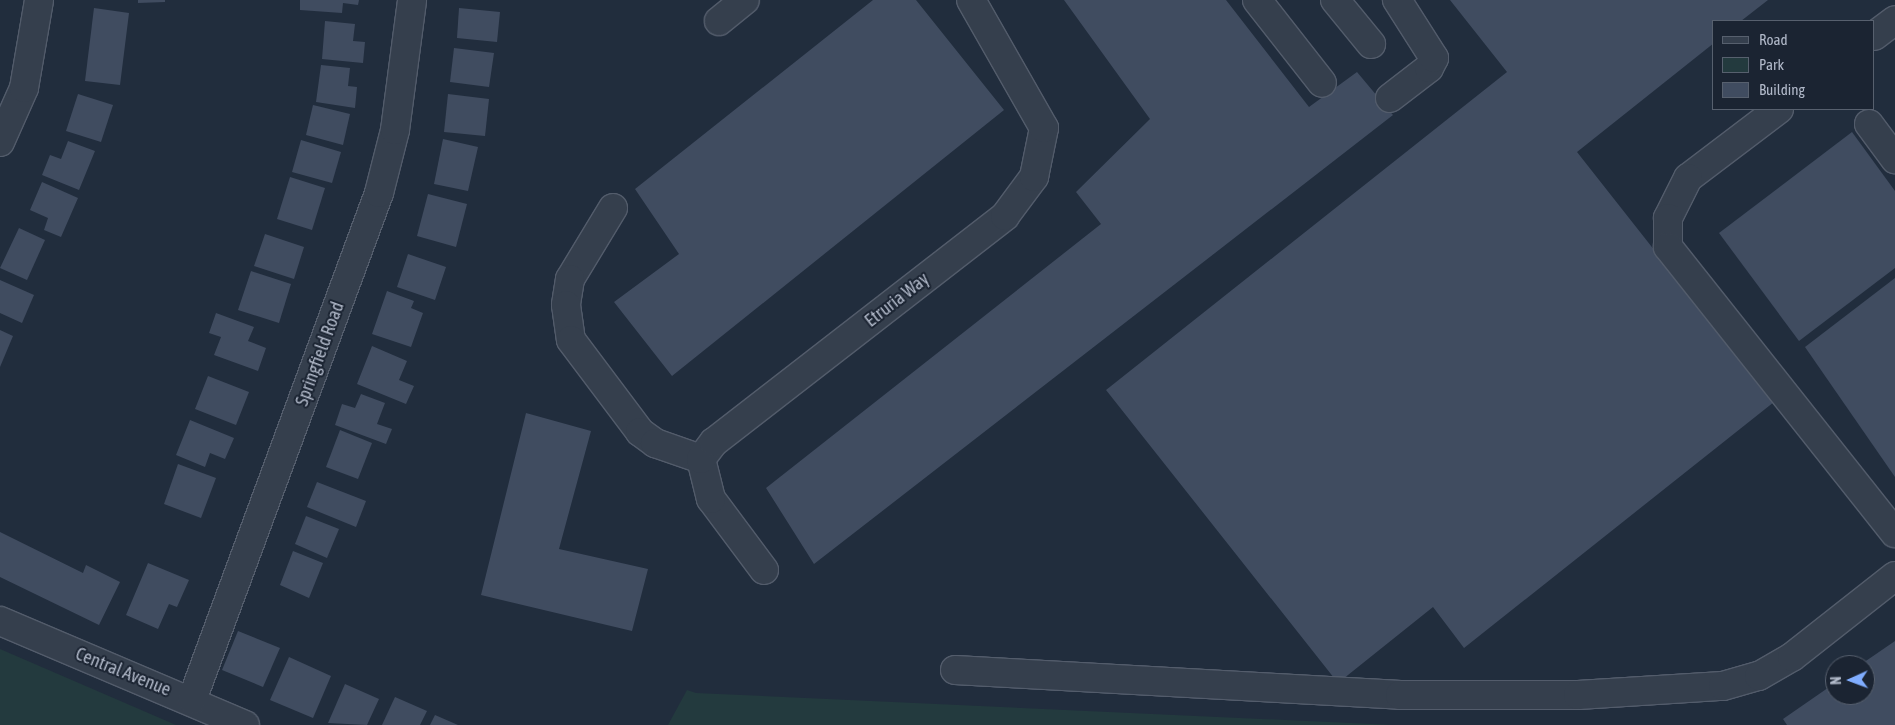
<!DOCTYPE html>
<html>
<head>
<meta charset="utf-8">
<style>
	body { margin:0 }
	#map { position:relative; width:1895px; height:725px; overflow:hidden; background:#212d3d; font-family:"Asap Condensed",sans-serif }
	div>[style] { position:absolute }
	.green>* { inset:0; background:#233a3e }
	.building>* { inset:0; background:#404c60 }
	.roads { filter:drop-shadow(1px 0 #535c6b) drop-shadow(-1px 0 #535c6b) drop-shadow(0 1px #535c6b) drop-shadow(0 -1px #535c6b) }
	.minor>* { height:28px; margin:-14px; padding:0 14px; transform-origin:14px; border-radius:14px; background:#353f4d }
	span { translate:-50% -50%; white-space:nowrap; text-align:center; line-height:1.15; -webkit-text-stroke:4px #1b2432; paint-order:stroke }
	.street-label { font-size:18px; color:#b1b9c9 }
	.legend { position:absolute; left:1712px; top:20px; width:162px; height:90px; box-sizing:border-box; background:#1b2432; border:1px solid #57606e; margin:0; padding:6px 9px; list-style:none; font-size:15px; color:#b1b9c9 }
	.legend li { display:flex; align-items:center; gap:10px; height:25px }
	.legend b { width:25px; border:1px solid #57606e }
	.north { position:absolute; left:1825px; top:655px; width:50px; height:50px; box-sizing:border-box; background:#1b2432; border:1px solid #57606e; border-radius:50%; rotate:268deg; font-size:14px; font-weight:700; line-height:20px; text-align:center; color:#b1b9c9 }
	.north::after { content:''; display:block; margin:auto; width:18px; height:22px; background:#80adff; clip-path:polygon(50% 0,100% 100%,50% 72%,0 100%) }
</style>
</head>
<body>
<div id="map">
	<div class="green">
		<div style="clip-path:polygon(0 649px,176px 725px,0 725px)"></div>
		<div style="clip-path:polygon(687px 690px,696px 693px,1394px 725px,668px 725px)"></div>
	</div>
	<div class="building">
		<div style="clip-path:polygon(138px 0,165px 0,165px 2px,138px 3px)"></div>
		<div style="clip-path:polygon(300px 0,359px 0,358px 5px,343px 3px,342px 13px,300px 10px)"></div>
		<div style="clip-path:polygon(873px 0,916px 0,1004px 110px,672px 376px,614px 302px,679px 254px,635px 189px)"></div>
		<div style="clip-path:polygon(1064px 0,1226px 0,1309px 107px,1357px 72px,1393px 115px,814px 564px,766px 488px,1101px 224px,1076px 192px,1150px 119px)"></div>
		<div style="clip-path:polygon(1450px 0,1768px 0,1741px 21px,1714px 21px,1714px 43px,1577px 152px,1774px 402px,1464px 648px,1433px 607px,1338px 683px,1106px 390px,1507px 72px)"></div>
		<div style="clip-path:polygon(94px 8px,129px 13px,120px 85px,85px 81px)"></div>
		<div style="clip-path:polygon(459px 8px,500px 12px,497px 42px,457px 38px)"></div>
		<div style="clip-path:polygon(325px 21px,355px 24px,353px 41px,365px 42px,363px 63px,322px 59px)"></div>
		<div style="clip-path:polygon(454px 48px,494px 53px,489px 87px,450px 82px)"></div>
		<div style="clip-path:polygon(321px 65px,350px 68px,348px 86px,357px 87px,355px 108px,316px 102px)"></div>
		<div style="clip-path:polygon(78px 94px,113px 105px,101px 142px,66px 131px)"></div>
		<div style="clip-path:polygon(448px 94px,489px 99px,485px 136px,444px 132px)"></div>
		<div style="clip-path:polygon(313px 105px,350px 114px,343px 145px,306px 135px)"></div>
		<div style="clip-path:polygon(1852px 132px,1895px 191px,1895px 268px,1799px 341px,1719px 233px)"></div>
		<div style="clip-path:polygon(443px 139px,478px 147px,468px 191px,434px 184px)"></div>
		<div style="clip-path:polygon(301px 140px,341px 152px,332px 183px,292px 172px)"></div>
		<div style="clip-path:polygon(68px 141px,95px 151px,79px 190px,42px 175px,50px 155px,61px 159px)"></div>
		<div style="clip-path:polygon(290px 177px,325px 188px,312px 230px,277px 219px)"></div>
		<div style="clip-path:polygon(42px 182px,78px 198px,61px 237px,44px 230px,48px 218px,30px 210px)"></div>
		<div style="clip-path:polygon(428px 194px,467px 204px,456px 247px,417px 236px)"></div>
		<div style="clip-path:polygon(19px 228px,45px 240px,27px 280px,0 268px)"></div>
		<div style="clip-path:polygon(265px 234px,304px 247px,294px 279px,254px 266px)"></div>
		<div style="clip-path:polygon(408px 254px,446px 267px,435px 300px,397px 287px)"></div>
		<div style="clip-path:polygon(251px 271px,291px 284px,279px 323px,238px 310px)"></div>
		<div style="clip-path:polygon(1895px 278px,1895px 477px,1805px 347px)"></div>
		<div style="clip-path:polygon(0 280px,34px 295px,22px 323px,0 313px)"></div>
		<div style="clip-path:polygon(387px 291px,414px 301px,411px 308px,423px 313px,411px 347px,372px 334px)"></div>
		<div style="clip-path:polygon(216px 313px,254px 327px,248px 341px,266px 348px,258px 371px,214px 355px,221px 337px,209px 333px)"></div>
		<div style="clip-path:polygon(0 330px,13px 336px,0 367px)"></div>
		<div style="clip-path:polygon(372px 346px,407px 361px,399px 380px,414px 386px,406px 404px,357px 384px)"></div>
		<div style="clip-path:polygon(208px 376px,249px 392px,236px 425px,195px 409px)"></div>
		<div style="clip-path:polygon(361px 394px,385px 403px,377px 424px,392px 429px,386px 444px,335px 425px,342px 404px,355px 408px)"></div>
		<div style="clip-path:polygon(526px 413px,591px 431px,559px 549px,648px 569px,632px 631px,481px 595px)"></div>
		<div style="clip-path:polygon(190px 420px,234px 438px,225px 459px,210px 453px,205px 467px,176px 455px)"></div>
		<div style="clip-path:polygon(340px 430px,372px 443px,358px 479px,326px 467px)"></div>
		<div style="clip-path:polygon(178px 464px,216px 478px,201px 518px,164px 504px)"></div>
		<div style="clip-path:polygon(317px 482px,366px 501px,356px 527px,307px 507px)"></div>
		<div style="clip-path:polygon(306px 516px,339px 529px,327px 558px,295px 544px)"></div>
		<div style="clip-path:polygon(0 532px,83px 573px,86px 565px,120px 582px,99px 625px,0 577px)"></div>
		<div style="clip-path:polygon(293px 551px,323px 563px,309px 598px,280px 585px)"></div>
		<div style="clip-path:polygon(148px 563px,189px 580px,177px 607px,169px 604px,158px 629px,126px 615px)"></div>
		<div style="clip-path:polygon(238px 631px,280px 648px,263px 687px,222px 670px)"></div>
		<div style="clip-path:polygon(1895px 641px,1895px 725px,1787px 725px,1783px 719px,1835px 683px,1835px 695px,1865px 695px,1865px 665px,1860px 665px)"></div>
		<div style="clip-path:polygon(289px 657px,331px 676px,313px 718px,270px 700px)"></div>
		<div style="clip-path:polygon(345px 684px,379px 699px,367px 725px,328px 723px)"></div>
		<div style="clip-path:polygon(395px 697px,427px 711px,420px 725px,382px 725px)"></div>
		<div style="clip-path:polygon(435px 715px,458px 725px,430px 725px)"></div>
	</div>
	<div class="roads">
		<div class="minor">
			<div style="left:1257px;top:0;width:105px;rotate:51.9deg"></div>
			<div style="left:1335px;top:0;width:57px;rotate:50.7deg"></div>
			<div style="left:719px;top:21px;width:33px;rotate:-39deg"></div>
			<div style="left:1874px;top:36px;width:26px;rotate:-37deg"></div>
			<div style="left:1390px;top:98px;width:49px;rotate:-37.6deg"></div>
			<div style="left:1429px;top:68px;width:11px;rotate:-63deg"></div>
			<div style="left:1434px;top:58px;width:69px;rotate:-122.5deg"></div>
			<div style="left:1779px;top:109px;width:114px;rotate:142.8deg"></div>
			<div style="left:1688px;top:178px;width:45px;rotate:116.6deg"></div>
			<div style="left:1668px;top:218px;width:29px;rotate:90deg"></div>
			<div style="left:1668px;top:247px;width:365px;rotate:51.6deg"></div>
			<div style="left:1869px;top:124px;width:44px;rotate:53.4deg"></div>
			<div style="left:0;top:142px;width:59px;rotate:-66deg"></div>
			<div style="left:24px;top:88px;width:89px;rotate:-80.3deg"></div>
			<div style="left:613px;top:208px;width:83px;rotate:121.2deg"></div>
			<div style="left:570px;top:279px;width:26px;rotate:99deg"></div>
			<div style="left:566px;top:305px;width:35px;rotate:82deg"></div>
			<div style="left:571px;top:340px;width:115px;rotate:53.1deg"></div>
			<div style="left:640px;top:432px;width:19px;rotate:36deg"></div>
			<div style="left:655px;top:443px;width:49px;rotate:19.2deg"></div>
			<div style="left:764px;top:570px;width:89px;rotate:-126.7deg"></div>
			<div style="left:711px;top:499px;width:41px;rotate:-104deg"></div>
			<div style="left:701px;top:459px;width:21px;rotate:-53deg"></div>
			<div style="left:714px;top:442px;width:368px;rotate:-37.8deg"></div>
			<div style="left:1005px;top:216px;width:49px;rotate:-53.4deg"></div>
			<div style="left:1034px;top:177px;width:50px;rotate:-78.5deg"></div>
			<div style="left:1044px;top:128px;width:147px;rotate:-119.7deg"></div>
			<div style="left:0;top:621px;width:266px;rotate:23deg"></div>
			<div style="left:955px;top:670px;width:446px;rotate:3.2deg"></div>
			<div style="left:1400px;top:695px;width:178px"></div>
			<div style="left:1578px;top:695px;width:145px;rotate:-3.6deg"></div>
			<div style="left:1723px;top:686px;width:37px;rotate:-16deg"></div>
			<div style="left:1759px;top:676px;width:38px;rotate:-30deg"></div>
			<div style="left:1792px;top:657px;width:131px;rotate:-38.2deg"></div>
			<div style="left:192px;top:700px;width:540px;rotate:-69.75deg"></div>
			<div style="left:379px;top:193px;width:65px;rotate:-75.7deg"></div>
			<div style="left:395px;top:130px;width:131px;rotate:-82.5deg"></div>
		</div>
	</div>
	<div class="street-label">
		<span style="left:897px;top:300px;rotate:-38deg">Etruria Way</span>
		<span style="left:320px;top:354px;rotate:-70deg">Springfield Road</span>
		<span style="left:123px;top:672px;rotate:22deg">Central Avenue</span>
	</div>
	<ul class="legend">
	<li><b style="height:6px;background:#353f4d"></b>Road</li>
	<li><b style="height:14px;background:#233a3e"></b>Park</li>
	<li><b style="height:14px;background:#404c60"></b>Building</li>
	</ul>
	<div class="north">N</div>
</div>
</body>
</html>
